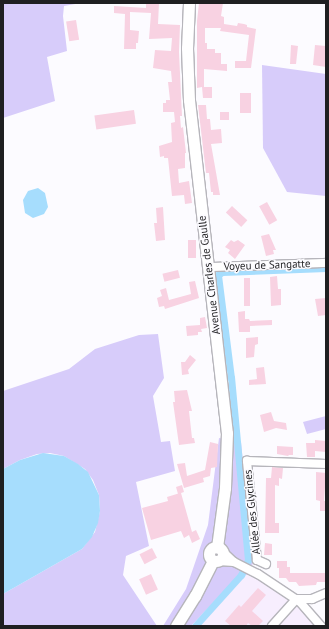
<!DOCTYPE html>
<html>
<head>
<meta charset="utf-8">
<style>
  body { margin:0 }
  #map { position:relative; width:329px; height:629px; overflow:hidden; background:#fcfbff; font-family:"PT Sans",sans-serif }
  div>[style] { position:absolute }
  .commercial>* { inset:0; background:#f7eefe }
  .green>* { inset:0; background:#d7ccfa }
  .water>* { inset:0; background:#a6ddfd }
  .canal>* { height:7px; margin:-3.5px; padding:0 3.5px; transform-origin:3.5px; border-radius:3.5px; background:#a6ddfd }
  .building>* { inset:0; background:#f8d2e2; transform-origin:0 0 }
  .roads { filter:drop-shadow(1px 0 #b6b5bb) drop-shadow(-1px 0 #b6b5bb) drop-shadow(0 1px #b6b5bb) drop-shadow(0 -1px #b6b5bb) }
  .street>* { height:8px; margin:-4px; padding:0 4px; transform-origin:4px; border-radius:4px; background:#fff }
  .secondary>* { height:11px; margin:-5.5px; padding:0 5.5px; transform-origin:5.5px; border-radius:5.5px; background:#fff }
  .secondary>.ring { margin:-5.5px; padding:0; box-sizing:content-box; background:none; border:11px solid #fff; border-radius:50% }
  span { translate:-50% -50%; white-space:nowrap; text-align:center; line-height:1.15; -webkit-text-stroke:3px #fcfbff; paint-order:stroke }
  .street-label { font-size:11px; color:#1f1f21 }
  .frame { position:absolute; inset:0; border:4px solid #1f1f21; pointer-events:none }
</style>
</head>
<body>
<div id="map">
  <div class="commercial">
    <div style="clip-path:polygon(240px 574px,248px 575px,272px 586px,298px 605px,316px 626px,191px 626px)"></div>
  </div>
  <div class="green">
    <div style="clip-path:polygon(3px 3px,81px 3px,64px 6px,63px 16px,67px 51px,47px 57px,55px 101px,3px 118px)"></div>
    <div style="clip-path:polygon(262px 65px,326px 74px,326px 196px,287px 192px,263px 148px)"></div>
    <div style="clip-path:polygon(158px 334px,164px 378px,153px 396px,161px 442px,170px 441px,175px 471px,136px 482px,149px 546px,126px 556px,123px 575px,157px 626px,3px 626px,3px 594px,82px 549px,95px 532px,100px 511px,99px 495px,93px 480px,85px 469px,64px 456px,50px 453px,37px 454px,20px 460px,3px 469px,3px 391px,69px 369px,95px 349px,139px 335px)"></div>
    <div style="clip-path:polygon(326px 416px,326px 429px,307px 434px,303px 422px)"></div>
    <div style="clip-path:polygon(219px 438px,241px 442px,253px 563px,248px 575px,240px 574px,191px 626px,163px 626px,186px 589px,208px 525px)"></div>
  </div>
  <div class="water">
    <div style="clip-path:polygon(38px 188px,45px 193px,48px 207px,44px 214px,33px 218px,25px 213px,23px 200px,28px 191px)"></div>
    <div style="clip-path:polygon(43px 453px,64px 456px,78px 464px,88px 472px,99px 495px,100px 511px,98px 523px,92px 537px,82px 549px,3px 594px,3px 469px,20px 460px)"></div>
  </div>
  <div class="canal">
    <div style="left:195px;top:626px;width:69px;rotate:-48deg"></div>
    <div style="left:241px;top:575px;width:17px;rotate:-65deg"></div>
    <div style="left:248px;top:560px;width:183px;rotate:-95.3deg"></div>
    <div style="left:231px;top:378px;width:104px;rotate:-97.2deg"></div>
    <div style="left:218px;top:275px;width:5px;rotate:-37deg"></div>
    <div style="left:222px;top:272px;width:104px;rotate:-2.2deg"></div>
  </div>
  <div class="building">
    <div style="clip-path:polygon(146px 3px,159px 3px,158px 24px,180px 25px,179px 52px,182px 116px,180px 116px,181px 128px,183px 127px,186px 153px,185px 153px,185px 168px,178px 169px,179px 183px,189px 181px,192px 203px,185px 204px,184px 195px,172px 196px,168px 158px,164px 158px,164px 156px,160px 157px,159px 146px,172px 142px,171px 123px,175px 122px,174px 112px,163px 112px,163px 103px,166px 103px,166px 100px,170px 100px,168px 82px,172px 82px,171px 71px,153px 68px,155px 50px,171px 51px,172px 38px,149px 39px,151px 13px,130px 12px,130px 30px,139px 31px,138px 43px,136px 43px,136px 49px,124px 49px,125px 14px,114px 13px,114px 6px,146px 8px)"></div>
    <div style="clip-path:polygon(199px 3px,223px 3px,221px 16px,224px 17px,224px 24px,237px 26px,238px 23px,244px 24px,247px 25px,247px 27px,256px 29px,251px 68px,235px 68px,235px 61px,246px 61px,249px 35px,220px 31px,221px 28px,205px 28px,205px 43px,207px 43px,207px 49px,215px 49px,215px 53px,221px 53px,221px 64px,227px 64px,227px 71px,204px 69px,204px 87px,212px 87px,212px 98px,203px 98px,202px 87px,197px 88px,197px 21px)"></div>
    <div style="left:76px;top:20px;width:20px;height:10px;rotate:81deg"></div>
    <div style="clip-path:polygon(291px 45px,298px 46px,296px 64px,290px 64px)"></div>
    <div style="clip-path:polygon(315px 45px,326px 46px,326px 67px,313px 65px)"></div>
    <div style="left:240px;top:93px;width:11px;height:20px"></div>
    <div style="clip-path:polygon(198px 105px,206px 105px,207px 119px,210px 119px,211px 130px,221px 129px,222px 143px,211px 144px,220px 195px,213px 195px,213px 192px,211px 192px,209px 173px,206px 173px)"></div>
    <div style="left:134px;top:110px;width:14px;height:40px;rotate:82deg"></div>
    <div style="left:220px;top:112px;width:9px;height:8px"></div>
    <div style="left:267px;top:202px;width:21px;height:9px;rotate:61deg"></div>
    <div style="left:232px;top:206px;width:21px;height:9px;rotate:43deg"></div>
    <div style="clip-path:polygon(163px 207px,165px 240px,156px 241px,154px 223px,157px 223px,156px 208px)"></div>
    <div style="clip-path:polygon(269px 234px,276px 250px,273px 250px,274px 254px,266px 256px,261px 236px)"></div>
    <div style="left:188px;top:240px;width:8px;height:18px"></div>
    <div style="clip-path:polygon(231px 240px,234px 242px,238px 240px,245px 245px,235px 259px,228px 253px,230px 250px,225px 247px)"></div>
    <div style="left:178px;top:270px;width:8px;height:16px;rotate:76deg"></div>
    <div style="clip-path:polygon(277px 276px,278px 289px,281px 289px,281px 305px,271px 306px,270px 277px)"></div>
    <div style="left:244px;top:278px;width:6px;height:28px"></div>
    <div style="clip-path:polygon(195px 281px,199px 298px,165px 309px,164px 306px,159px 307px,157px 298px,162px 296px,160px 290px,166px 288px,169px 300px,191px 294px,189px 282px)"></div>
    <div style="clip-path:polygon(326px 298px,326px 315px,318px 316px,315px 299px)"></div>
    <div style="clip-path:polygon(245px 311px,245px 319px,249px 319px,250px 321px,272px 320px,272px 325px,250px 326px,250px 332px,239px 332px,238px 312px)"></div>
    <div style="clip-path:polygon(205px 317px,207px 328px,201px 329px,202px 332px,198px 332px,198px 335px,187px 336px,186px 326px,200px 325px,200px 318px)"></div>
    <div style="clip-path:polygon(258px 337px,258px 344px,255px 345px,254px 357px,246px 358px,246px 338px)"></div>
    <div style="clip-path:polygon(190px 355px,196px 360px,188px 370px,189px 374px,182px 375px,181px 362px,185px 362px)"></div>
    <div style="clip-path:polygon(264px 367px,266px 384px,249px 385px,249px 380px,257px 379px,256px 368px)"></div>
    <div style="clip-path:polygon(187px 390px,192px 411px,189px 411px,192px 438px,194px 438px,195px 443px,179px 445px,173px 402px,175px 402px,174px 391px)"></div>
    <div style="clip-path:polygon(271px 412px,274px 421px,286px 423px,287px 430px,276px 428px,264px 432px,260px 415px)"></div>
    <div style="clip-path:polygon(315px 440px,326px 441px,326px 452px,315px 451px,315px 457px,307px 457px,306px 443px,315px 443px)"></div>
    <div style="clip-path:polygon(210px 442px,218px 444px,217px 467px,211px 468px,210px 476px,203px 478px,204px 482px,184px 488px,177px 464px,185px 463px,187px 476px,205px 470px)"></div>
    <div style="clip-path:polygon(277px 446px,293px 447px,293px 455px,289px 455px,288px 456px,277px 454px)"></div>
    <div style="clip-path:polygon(272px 467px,283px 468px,282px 479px,279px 478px,279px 486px,275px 485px,275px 523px,279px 523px,279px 533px,265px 533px,266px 478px,271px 478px)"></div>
    <div style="clip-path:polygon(316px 472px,326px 473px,324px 501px,326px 501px,326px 511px,320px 511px,320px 501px,316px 500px)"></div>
    <div style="clip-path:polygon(182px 485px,184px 492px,181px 493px,192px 532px,196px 530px,200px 539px,192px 543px,189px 535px,184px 538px,181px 531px,151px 540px,142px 508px,168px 501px,167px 497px,180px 493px,178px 494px,176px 487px)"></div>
    <div style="clip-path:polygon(265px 543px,272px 544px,272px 555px,264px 555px)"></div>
    <div style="left:152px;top:548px;width:11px;height:14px;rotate:63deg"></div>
    <div style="clip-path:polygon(277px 561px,287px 561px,287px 567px,290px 567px,290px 573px,326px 573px,326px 582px,317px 582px,316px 585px,299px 586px,296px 582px,289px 582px,286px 578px,279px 578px,279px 568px,277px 568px)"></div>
    <div style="left:151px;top:574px;width:17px;height:13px;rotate:66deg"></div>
    <div style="clip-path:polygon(258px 588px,266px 595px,252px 611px,263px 621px,258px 626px,252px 626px,248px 623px,246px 626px,231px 626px,225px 621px,239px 605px,241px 607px)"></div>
  </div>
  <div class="roads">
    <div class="street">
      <div style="left:209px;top:267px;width:117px;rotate:-2deg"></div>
      <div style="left:222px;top:551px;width:16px;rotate:43deg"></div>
      <div style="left:218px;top:561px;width:16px;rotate:4deg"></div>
      <div style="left:234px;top:562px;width:27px;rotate:27deg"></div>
      <div style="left:258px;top:574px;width:50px;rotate:33.7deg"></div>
      <div style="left:300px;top:602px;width:32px;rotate:49deg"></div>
      <div style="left:266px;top:564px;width:10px;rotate:-156deg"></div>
      <div style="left:257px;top:560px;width:100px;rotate:-95.8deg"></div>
      <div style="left:247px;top:461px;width:79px;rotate:2.2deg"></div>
      <div style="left:272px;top:626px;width:36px;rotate:-48deg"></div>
      <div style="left:296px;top:599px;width:16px"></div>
      <div style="left:312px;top:599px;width:15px;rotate:-23deg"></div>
    </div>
    <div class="secondary">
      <div style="left:189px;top:3px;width:45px;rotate:92.5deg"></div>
      <div style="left:187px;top:48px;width:52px;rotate:87.8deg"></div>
      <div style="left:189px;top:100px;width:335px;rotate:83.5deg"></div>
      <div style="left:227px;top:433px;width:55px;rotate:92.1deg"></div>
      <div style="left:225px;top:488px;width:60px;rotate:97.7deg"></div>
      <div class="ring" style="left:209px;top:547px;width:3px;height:3px"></div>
      <div style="left:176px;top:626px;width:36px;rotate:-58deg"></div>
      <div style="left:195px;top:596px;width:39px;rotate:-63deg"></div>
    </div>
  </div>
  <div class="street-label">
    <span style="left:267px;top:265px;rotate:-2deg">Voyeu de Sangatte</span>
    <span style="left:209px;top:275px;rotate:-97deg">Avenue Charles de Gaulle</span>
    <span style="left:252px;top:512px;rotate:-96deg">Allée des Glycines</span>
  </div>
  <div class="frame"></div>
</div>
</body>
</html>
